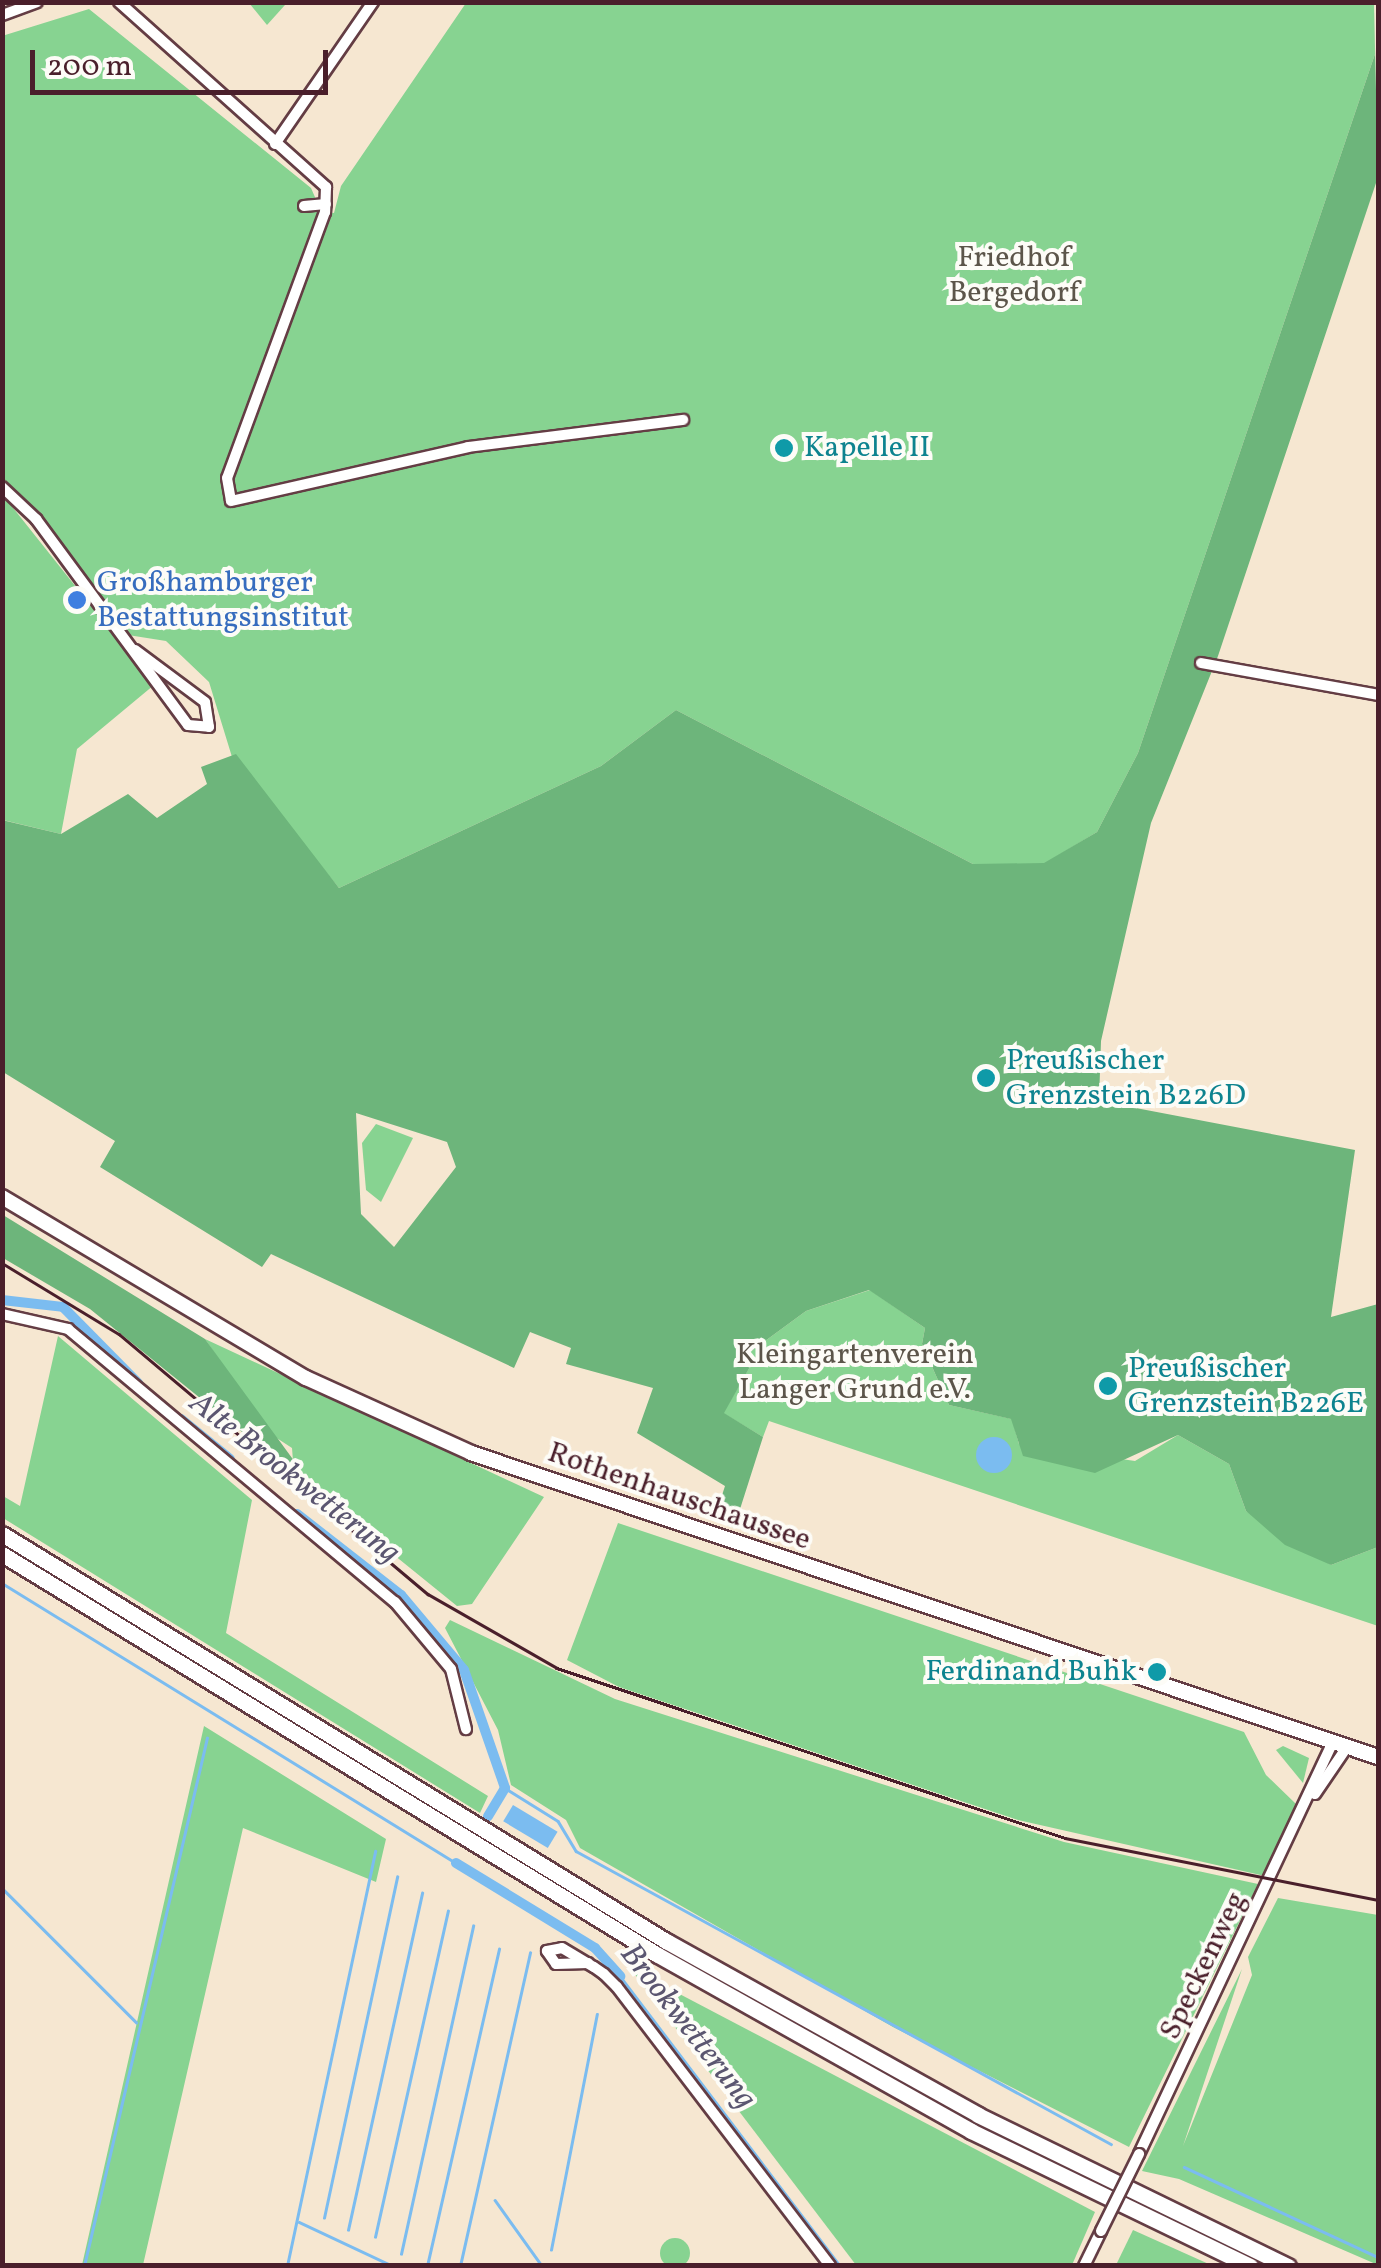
<!DOCTYPE html>
<html>
<head>
<meta charset="utf-8">
<style>
  body { margin:0 }
  #map { position:relative; width:1381px; height:2268px; overflow:hidden; background:#f6e7d1; font-family:Vollkorn,serif }
  div>[style] { position:absolute }
  .green>* { inset:0; background:#87d391 }
  .round { border-radius:50% }
  .forest>* { inset:0; background:#6db57b }
  .water>* { inset:0; background:#7bbcf0; transform-origin:0 0 }
  .stream>* { height:2.5px; margin:-1.25px; padding:0 1.25px; transform-origin:1.25px; border-radius:1.25px; background:#7bbcf0 }
  .canal>* { height:10px; margin:-5px; padding:0 5px; transform-origin:5px; border-radius:5px; background:#7bbcf0 }
  .roads { filter:drop-shadow(2px 0 #643d44) drop-shadow(-2px 0 #643d44) drop-shadow(0 2px #643d44) drop-shadow(0 -2px #643d44) }
  .minor>* { height:10px; margin:-5px; padding:0 5px; transform-origin:5px; border-radius:5px; background:#fff }
  .major>* { height:14px; margin:-7px; padding:0 7px; transform-origin:7px; border-radius:7px; background:#fff }
  .highway>* { height:15px; margin:-7.5px; padding:0 7.5px; transform-origin:7.5px; border-radius:7.5px; background:#fff }
  .rail>* { height:2.5px; margin:-1.25px; padding:0 1.25px; transform-origin:1.25px; border-radius:1.25px; background:#4a1f2b }
  .bridges { filter:drop-shadow(2px 0 #643d44) drop-shadow(-2px 0 #643d44) drop-shadow(0 2px #643d44) drop-shadow(0 -2px #643d44) }
  .minor-bridge>* { height:10px; margin:-5px; padding:0 5px; transform-origin:5px; border-radius:5px; background:#fff }
  .dots>* { width:28px; height:28px; translate:-50% -50%; box-sizing:border-box; border:5px solid #fdfcf7; border-radius:50% }
  span { translate:-50% -50%; white-space:nowrap; text-align:center; line-height:1.15; -webkit-text-stroke:8px #fdfcf7; paint-order:stroke }
  .park-label { font-size:30px; color:#5c554a }
  .culture-label { font-size:30px; color:#0d838f }
  .left { translate:0 -50%; text-align:left }
  .right { translate:-100% -50%; text-align:right }
  .shop-label { font-size:30px; color:#366cbe }
  .street-label { font-size:30px; color:#4a1f2b }
  .water-label { font-size:32px; color:#5b5670; font-style:italic }
  .frame { position:absolute; inset:0; border:5px solid #4a1f2b; pointer-events:none }
  .scale { position:absolute; left:30px; top:50px; width:298px; height:45px; box-sizing:border-box; border:5px solid #4a1f2b; border-top:0; padding-left:12px; font-size:30px; line-height:35px; white-space:nowrap; color:#4a1f2b; -webkit-text-stroke:8px #fdfcf7; paint-order:stroke }
</style>
</head>
<body>
<div id="map">
  <div class="green">
    <div style="clip-path:polygon(249px 3px,282px 3px,285px 5px,267px 25px)"></div>
    <div style="clip-path:polygon(466px 3px,1374px 3px,1375px 54px,1138px 753px,1097px 832px,1044px 864px,973px 864px,676px 710px,601px 766px,339px 888px,232px 757px,209px 682px,166px 641px,128px 635px,3px 479px,2px 36px,89px 9px,311px 188px,321px 211px,334px 213px,341px 186px)"></div>
    <div style="clip-path:polygon(2px 494px,154px 685px,77px 749px,61px 834px,3px 820px)"></div>
    <div style="clip-path:polygon(376px 1124px,413px 1138px,381px 1202px,366px 1190px,362px 1143px)"></div>
    <div style="clip-path:polygon(870px 1290px,925px 1328px,922px 1344px,949px 1405px,1012px 1419px,1019px 1444px,1135px 1461px,1178px 1435px,1229px 1464px,1246px 1511px,1331px 1565px,1378px 1547px,1378px 1626px,769px 1421px,763px 1437px,723px 1413px,751px 1365px,746px 1355px,806px 1311px)"></div>
    <div style="clip-path:polygon(58px 1336px,252px 1500px,226px 1633px,488px 1796px,480px 1813px,3px 1518px,3px 1496px,20px 1506px)"></div>
    <div style="clip-path:polygon(205px 1339px,544px 1497px,472px 1604px,457px 1606px,294px 1474px,292px 1448px,269px 1433px)"></div>
    <div style="clip-path:polygon(618px 1523px,1244px 1732px,1266px 1775px,1296px 1804px,1265px 1876px,1018px 1820px,619px 1687px,567px 1660px)"></div>
    <div style="clip-path:polygon(450px 1620px,615px 1699px,1064px 1842px,1258px 1884px,1129px 2147px,893px 2027px,580px 1848px,566px 1820px,511px 1785px,498px 1730px,445px 1628px)"></div>
    <div style="clip-path:polygon(204px 1726px,386px 1839px,376px 1882px,243px 1828px,143px 2265px,82px 2265px)"></div>
    <div style="clip-path:polygon(1283px 1746px,1309px 1758px,1303px 1783px,1276px 1750px)"></div>
    <div style="clip-path:polygon(1278px 1898px,1378px 1915px,1378px 2265px,1179px 2179px,1142px 2171px,1242px 1969px,1183px 2146px,1252px 1975px,1248px 1957px)"></div>
    <div style="clip-path:polygon(630px 1968px,1095px 2212px,1072px 2265px,856px 2265px)"></div>
    <div style="clip-path:polygon(1133px 2230px,1211px 2265px,1116px 2265px)"></div>
    <div class="round" style="left:660px;top:2238px;width:30px;height:30px"></div>
  </div>
  <div class="forest">
    <div style="clip-path:polygon(evenodd,1374px 3px,1378px 177px,1218px 656px,1151px 823px,1101px 1041px,1099px 1101px,1355px 1150px,1331px 1317px,1378px 1304px,1378px 1547px,1331px 1565px,1285px 1545px,1246px 1511px,1229px 1464px,1178px 1435px,1095px 1473px,1023px 1456px,1011px 1419px,949px 1405px,922px 1344px,925px 1328px,869px 1290px,806px 1311px,746px 1355px,751px 1365px,724px 1413px,763px 1437px,734px 1528px,714px 1520px,725px 1486px,637px 1433px,653px 1388px,566px 1364px,571px 1348px,530px 1332px,514px 1368px,271px 1254px,262px 1267px,100px 1167px,115px 1141px,3px 1072px,2px 820px,61px 834px,128px 794px,157px 818px,207px 784px,201px 767px,236px 754px,339px 888px,601px 766px,676px 710px,973px 864px,1044px 863px,1097px 832px,1138px 753px,1375px 54px,1374px 3px,356px 1113px,447px 1142px,456px 1167px,394px 1247px,361px 1214px,356px 1113px)"></div>
    <div style="clip-path:polygon(3px 1215px,205px 1339px,300px 1469px,294px 1474px,90px 1309px,3px 1258px)"></div>
  </div>
  <div class="water">
    <div class="round" style="left:976px;top:1437px;width:36px;height:36px"></div>
    <div style="left:513px;top:1805px;width:52px;height:19px;rotate:31deg"></div>
  </div>
  <div class="stream">
    <div style="left:2px;top:1583px;width:533px;rotate:31.66deg"></div>
    <div style="left:2px;top:1609px;width:1px;rotate:-45deg"></div>
    <div style="left:505px;top:1788px;width:62px;rotate:31.9deg"></div>
    <div style="left:558px;top:1821px;width:35px;rotate:59deg"></div>
    <div style="left:576px;top:1851px;width:610px;rotate:28.71deg"></div>
    <div style="left:2px;top:1888px;width:190px;rotate:45deg"></div>
    <div style="left:620px;top:1976px;width:364px;rotate:52.8deg"></div>
    <div style="left:1184px;top:2167px;width:214px;rotate:24.9deg"></div>
    <div style="left:495px;top:2200px;width:81px;rotate:54.5deg"></div>
    <div style="left:324px;top:2218px;width:349px;rotate:-77.9deg"></div>
    <div style="left:299px;top:2222px;width:104px;rotate:25.1deg"></div>
    <div style="left:348px;top:2230px;width:345px;rotate:-77.6deg"></div>
    <div style="left:375px;top:2237px;width:334px;rotate:-77.4deg"></div>
    <div style="left:551px;top:2250px;width:240px;rotate:-79deg"></div>
    <div style="left:401px;top:2254px;width:336px;rotate:-77.6deg"></div>
    <div style="left:84px;top:2266px;width:542px;rotate:-76.89deg"></div>
    <div style="left:287px;top:2266px;width:424px;rotate:-78deg"></div>
    <div style="left:427px;top:2266px;width:325px;rotate:-77.2deg"></div>
    <div style="left:460px;top:2266px;width:321px;rotate:-77.4deg"></div>
  </div>
  <div class="canal">
    <div style="left:2px;top:1300px;width:61px;rotate:6.5deg"></div>
    <div style="left:63px;top:1307px;width:107px;rotate:45.4deg"></div>
    <div style="left:181px;top:1419px;width:63px;rotate:39.2deg"></div>
    <div style="left:297px;top:1514px;width:132px;rotate:37.9deg"></div>
    <div style="left:401px;top:1595px;width:98px;rotate:50deg"></div>
    <div style="left:464px;top:1670px;width:125px;rotate:70.8deg"></div>
    <div style="left:505px;top:1788px;width:33px;rotate:121deg"></div>
    <div style="left:456px;top:1863px;width:163px;rotate:31.4deg"></div>
    <div style="left:595px;top:1948px;width:38px;rotate:48deg"></div>
  </div>
  <div class="roads">
    <div class="minor">
      <div style="left:119px;top:2px;width:278px;rotate:41.8deg"></div>
      <div style="left:326px;top:187px;width:25px;rotate:92deg"></div>
      <div style="left:325px;top:212px;width:283px;rotate:110.2deg"></div>
      <div style="left:227px;top:478px;width:23px;rotate:80deg"></div>
      <div style="left:231px;top:501px;width:243px;rotate:-12.8deg"></div>
      <div style="left:468px;top:447px;width:217px;rotate:-7.2deg"></div>
      <div style="left:2px;top:15px;width:37px;rotate:-20deg"></div>
      <div style="left:275px;top:144px;width:173px;rotate:-55.4deg"></div>
      <div style="left:304px;top:206px;width:22px;rotate:-5deg"></div>
      <div style="left:2px;top:487px;width:47px;rotate:43.3deg"></div>
      <div style="left:36px;top:519px;width:256px;rotate:53.6deg"></div>
      <div style="left:188px;top:725px;width:21px;rotate:5deg"></div>
      <div style="left:209px;top:727px;width:25px;rotate:-99deg"></div>
      <div style="left:205px;top:702px;width:87px;rotate:-143.4deg"></div>
      <div style="left:1201px;top:663px;width:180px;rotate:10.2deg"></div>
      <div style="left:2px;top:1314px;width:68px;rotate:12.8deg"></div>
      <div style="left:68px;top:1329px;width:426px;rotate:39.9deg"></div>
      <div style="left:395px;top:1602px;width:87px;rotate:50.1deg"></div>
      <div style="left:451px;top:1669px;width:62px;rotate:76deg"></div>
      <div style="left:1315px;top:1794px;width:57px;rotate:-55.8deg"></div>
      <div style="left:588px;top:1963px;width:32px;rotate:178deg"></div>
      <div style="left:556px;top:1964px;width:16px;rotate:-125deg"></div>
      <div style="left:547px;top:1951px;width:15px;rotate:-11deg"></div>
      <div style="left:562px;top:1948px;width:37px;rotate:31deg"></div>
      <div style="left:594px;top:1967px;width:12px;rotate:35deg"></div>
      <div style="left:604px;top:1974px;width:18px;rotate:45deg"></div>
      <div style="left:617px;top:1987px;width:351px;rotate:52.6deg"></div>
      <div style="left:1139px;top:2154px;width:454px;rotate:-64.8deg"></div>
      <div style="left:1084px;top:2266px;width:39px;rotate:-64deg"></div>
    </div>
    <div class="major">
      <div style="left:2px;top:1197px;width:354px;rotate:30.8deg"></div>
      <div style="left:306px;top:1378px;width:181px;rotate:24.4deg"></div>
      <div style="left:471px;top:1453px;width:957px;rotate:18.53deg"></div>
    </div>
    <div class="highway">
      <div style="left:2px;top:1534px;width:779px;rotate:31.51deg"></div>
      <div style="left:666px;top:1941px;width:357px;rotate:29.1deg"></div>
      <div style="left:978px;top:2115px;width:345px;rotate:26deg"></div>
      <div style="left:2px;top:1554px;width:767px;rotate:31.45deg"></div>
      <div style="left:656px;top:1954px;width:361px;rotate:29.3deg"></div>
      <div style="left:971px;top:2131px;width:310px;rotate:25.8deg"></div>
    </div>
  </div>
  <div class="rail">
    <div style="left:2px;top:1263px;width:137px;rotate:31.3deg"></div>
    <div style="left:119px;top:1334px;width:404px;rotate:40.1deg"></div>
    <div style="left:428px;top:1594px;width:149px;rotate:29.8deg"></div>
    <div style="left:557px;top:1668px;width:536px;rotate:18.5deg"></div>
    <div style="left:1065px;top:1838px;width:319px;rotate:11.2deg"></div>
  </div>
  <div class="bridges">
    <div class="minor-bridge">
      <div style="left:1101px;top:2231px;width:86px;rotate:-63.7deg"></div>
    </div>
  </div>
  <div class="dots">
    <div style="left:784px;top:448px;background:#0f9aa8"></div>
    <div style="left:77px;top:600px;background:#3f7fe0"></div>
    <div style="left:986px;top:1078px;background:#0f9aa8"></div>
    <div style="left:1108px;top:1386px;background:#0f9aa8"></div>
    <div style="left:1157px;top:1672px;background:#0f9aa8"></div>
  </div>
  <div class="park-label">
    <span style="left:1014px;top:275px">Friedhof<br>Bergedorf</span>
    <span style="left:855px;top:1372px">Kleingartenverein<br>Langer Grund e.V.</span>
  </div>
  <div class="culture-label">
    <span class="left" style="left:804px;top:448px">Kapelle II</span>
    <span class="left" style="left:1006px;top:1078px">Preußischer<br>Grenzstein B226D</span>
    <span class="left" style="left:1128px;top:1386px">Preußischer<br>Grenzstein B226E</span>
    <span class="right" style="left:1137px;top:1672px">Ferdinand Buhk</span>
  </div>
  <div class="shop-label">
    <span class="left" style="left:97px;top:600px">Großhamburger<br>Bestattungsinstitut</span>
  </div>
  <div class="street-label">
    <span style="left:679px;top:1497px;rotate:19deg">Rothenhauschaussee</span>
    <span style="left:1204px;top:1966px;rotate:-64deg">Speckenweg</span>
  </div>
  <div class="water-label">
    <span style="left:294px;top:1479px;rotate:38deg">Alte Brookwetterung</span>
    <span style="left:687px;top:2027px;rotate:52deg">Brookwetterung</span>
  </div>
  <div class="frame"></div>
  <div class="scale">200 m</div>
</div>
</body>
</html>
